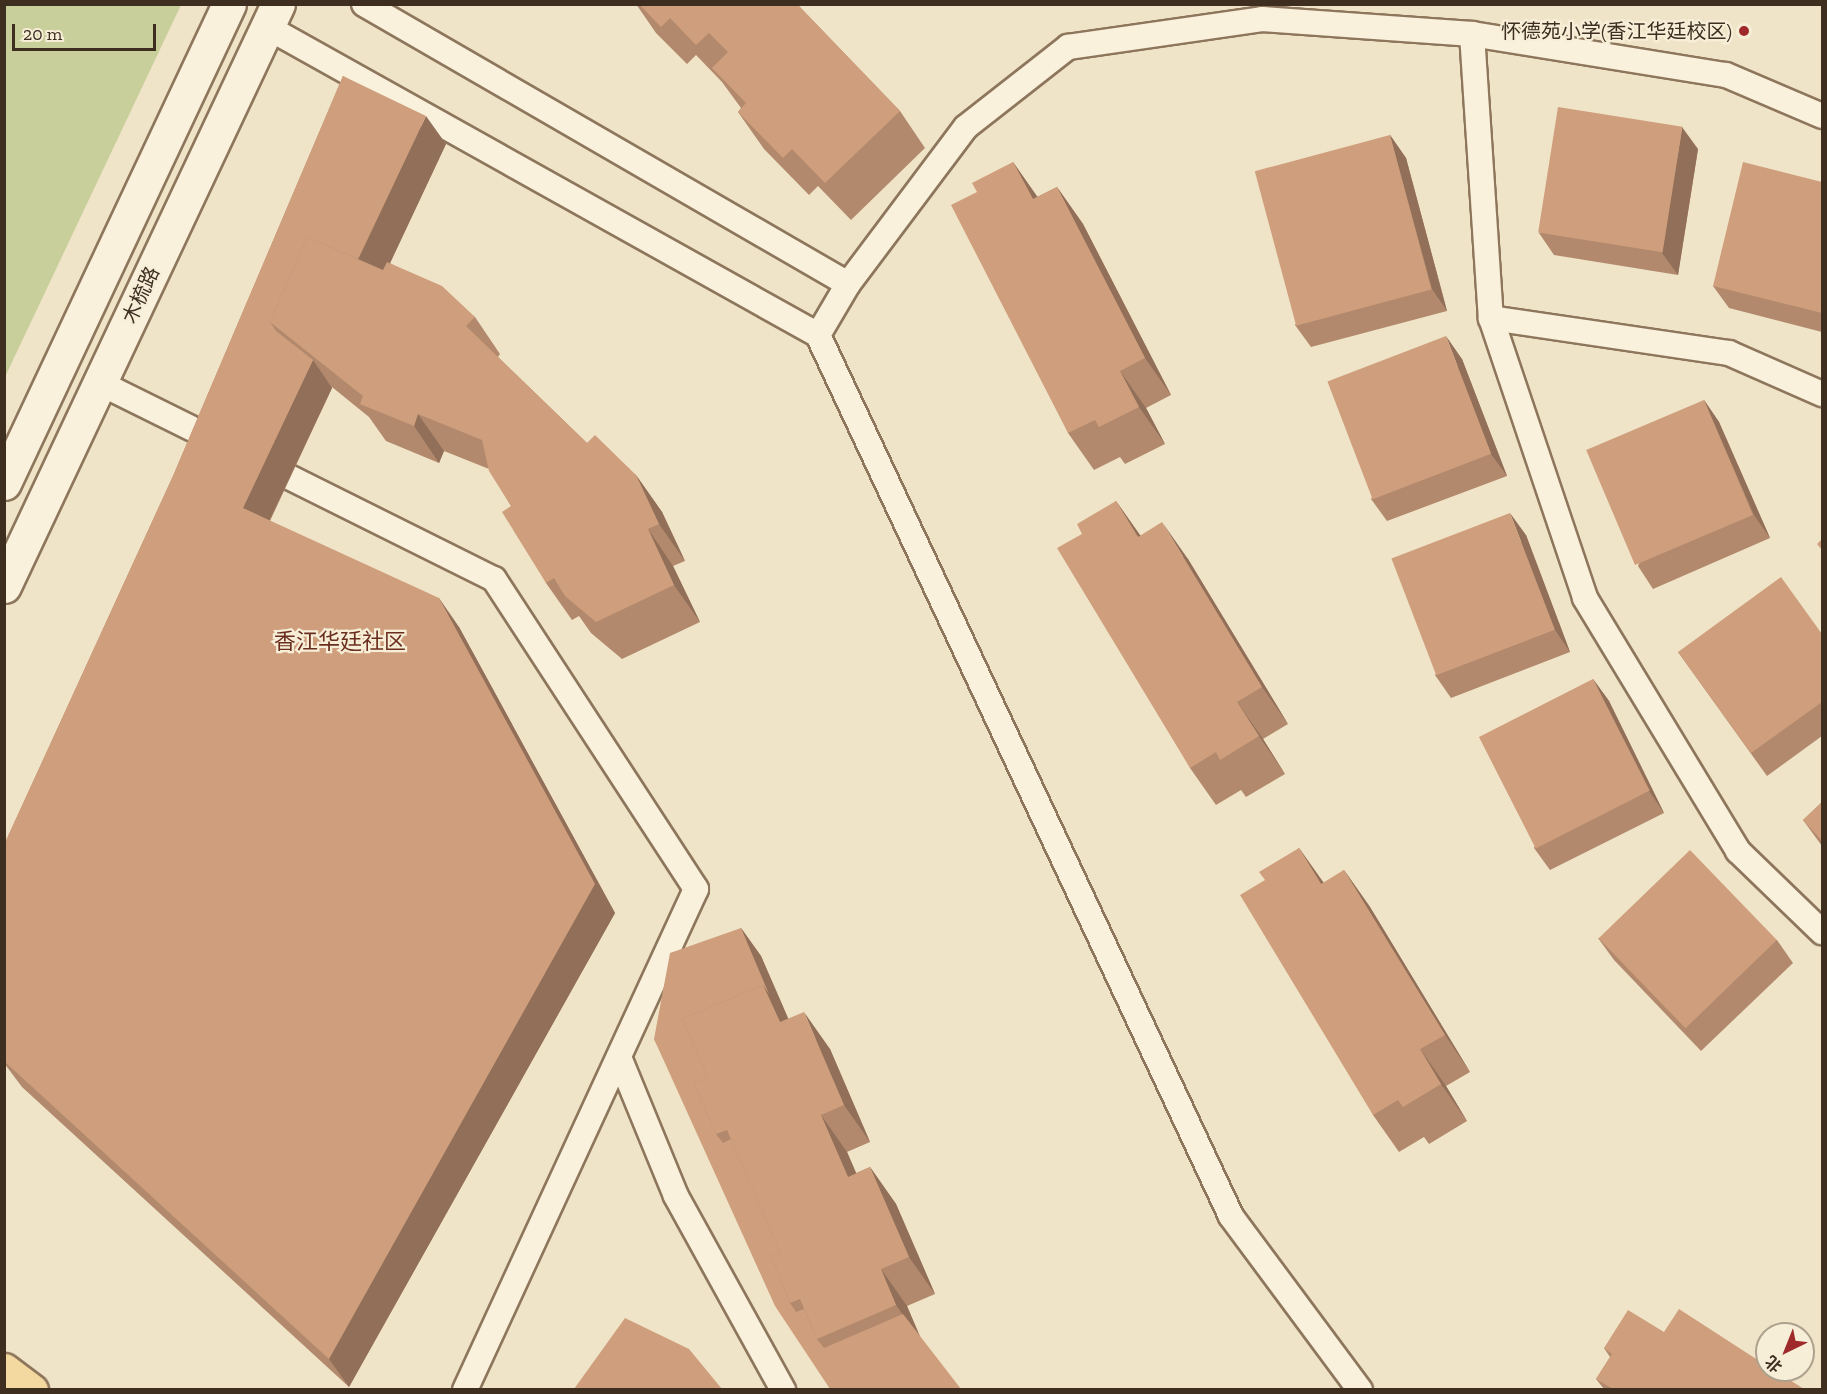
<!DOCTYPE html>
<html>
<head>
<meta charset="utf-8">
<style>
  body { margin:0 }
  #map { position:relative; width:1827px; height:1394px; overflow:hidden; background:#f0e4c8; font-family:"Zilla Slab","Noto Sans SC",serif }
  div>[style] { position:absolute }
  .green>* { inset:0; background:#c9cf9b }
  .roads { filter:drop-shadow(2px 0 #8d765c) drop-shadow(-2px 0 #8d765c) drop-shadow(0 2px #8d765c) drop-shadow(0 -2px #8d765c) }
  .lane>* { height:24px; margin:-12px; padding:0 12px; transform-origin:12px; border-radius:12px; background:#faf1dc }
  .secondary>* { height:33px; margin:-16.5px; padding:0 16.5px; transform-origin:16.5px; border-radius:16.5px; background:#faf1dc }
  .primary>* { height:33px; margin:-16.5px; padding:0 16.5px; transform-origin:16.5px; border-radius:16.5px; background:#f3d9a0 }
  .wall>* { inset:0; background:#b2896c }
  .shaded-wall>* { inset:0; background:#916f58 }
  .building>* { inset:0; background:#cf9f7d; transform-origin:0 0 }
  .dots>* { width:16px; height:16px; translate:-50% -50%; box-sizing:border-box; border:3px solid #f7eed8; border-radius:50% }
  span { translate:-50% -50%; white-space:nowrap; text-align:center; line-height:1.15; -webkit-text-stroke:4.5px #f7eed8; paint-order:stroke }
  .poi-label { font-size:20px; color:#3d2e20 }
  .right { translate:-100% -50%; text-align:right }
  .street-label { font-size:20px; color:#3d2e20 }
  .quarter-label { font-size:22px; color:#6b2e1e }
  .frame { position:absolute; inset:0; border:6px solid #3d2e20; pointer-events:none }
  .north { position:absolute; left:1755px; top:1322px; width:60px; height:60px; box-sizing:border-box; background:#f7eed8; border:2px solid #ada18e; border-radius:50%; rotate:223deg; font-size:16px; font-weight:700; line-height:24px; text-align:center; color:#3d2e20 }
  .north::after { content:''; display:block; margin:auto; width:21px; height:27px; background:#9e2a2b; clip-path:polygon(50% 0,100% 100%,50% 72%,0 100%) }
  .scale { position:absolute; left:12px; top:24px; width:144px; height:27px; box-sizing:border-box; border:3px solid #3d2e20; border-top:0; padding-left:8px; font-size:18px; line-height:21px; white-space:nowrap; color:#3d2e20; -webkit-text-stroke:4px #f7eed8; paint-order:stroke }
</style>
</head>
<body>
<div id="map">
  <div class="green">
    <div style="clip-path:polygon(5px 4px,181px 5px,5px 377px,4px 5px)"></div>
  </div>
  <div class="roads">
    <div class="lane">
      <div style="left:364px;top:4px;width:559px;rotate:30.05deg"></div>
      <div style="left:267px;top:27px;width:631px;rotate:29.2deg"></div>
      <div style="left:1472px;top:34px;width:285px;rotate:86.2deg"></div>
      <div style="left:1491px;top:318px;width:295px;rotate:71.4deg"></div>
      <div style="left:1585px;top:598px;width:296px;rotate:58.8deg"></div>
      <div style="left:1738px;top:851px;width:117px;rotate:44deg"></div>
      <div style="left:1491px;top:318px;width:241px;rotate:8.4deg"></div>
      <div style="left:1729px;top:353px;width:102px;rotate:23.8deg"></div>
      <div style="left:100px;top:383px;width:135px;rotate:26.4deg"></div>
      <div style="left:261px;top:463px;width:260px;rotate:26.5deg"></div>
      <div style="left:494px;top:579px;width:370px;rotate:56.9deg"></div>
      <div style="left:696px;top:889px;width:552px;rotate:114.75deg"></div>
      <div style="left:619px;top:1057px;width:150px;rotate:67.7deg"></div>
      <div style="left:676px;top:1196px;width:222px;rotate:61.1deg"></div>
      <div style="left:1360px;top:1390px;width:217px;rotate:-126.6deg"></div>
      <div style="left:1231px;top:1216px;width:973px;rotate:-115.12deg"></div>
      <div style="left:818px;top:335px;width:59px;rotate:-59.5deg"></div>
      <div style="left:848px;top:284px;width:196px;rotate:-53.1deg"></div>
      <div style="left:966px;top:127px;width:130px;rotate:-38.1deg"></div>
      <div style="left:1068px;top:47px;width:196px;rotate:-8.2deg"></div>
      <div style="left:1262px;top:19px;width:211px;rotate:4.1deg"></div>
      <div style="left:1472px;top:34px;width:257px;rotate:9.2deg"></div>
      <div style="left:1726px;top:75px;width:104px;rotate:23.1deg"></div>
    </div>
    <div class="secondary">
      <div style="left:4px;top:483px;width:529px;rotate:-64.84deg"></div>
      <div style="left:4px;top:586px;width:643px;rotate:-64.79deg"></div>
    </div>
    <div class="primary">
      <div style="left:4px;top:1370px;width:34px;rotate:37deg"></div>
    </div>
  </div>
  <div class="wall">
    <div style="clip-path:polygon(636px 4px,797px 4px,900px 111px,925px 148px,851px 220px,818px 186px,809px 195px,764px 149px,738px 112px,741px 108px,722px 82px,696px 55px,687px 64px,656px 33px)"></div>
    <div style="clip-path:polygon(343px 76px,446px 144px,390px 263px,475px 317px,500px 354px,498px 357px,587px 443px,636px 475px,662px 512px,685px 561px,673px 566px,700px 622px,622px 659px,591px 633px,579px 616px,572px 620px,546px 583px,511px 506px,489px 469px,444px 451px,439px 463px,386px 441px,369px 417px,332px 387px,332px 388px,270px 521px,459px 627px,615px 913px,349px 1387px,22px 1087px,4px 1063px,4px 845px,173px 476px)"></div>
    <div style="clip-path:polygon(1390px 135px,1406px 158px,1447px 311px,1311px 347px,1295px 325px)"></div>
    <div style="clip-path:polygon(1698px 149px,1678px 275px,1554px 255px,1539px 233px)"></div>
    <div style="clip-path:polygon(1013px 162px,1037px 197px,1057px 187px,1083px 224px,1171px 395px,1146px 408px,1165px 444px,1125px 464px,1120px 457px,1094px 470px,1068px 433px,977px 192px)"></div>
    <div style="clip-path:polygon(1822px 182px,1822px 332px,1729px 308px,1713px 286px)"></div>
    <div style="clip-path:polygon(1462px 359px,1507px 476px,1387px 521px,1371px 499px)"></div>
    <div style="clip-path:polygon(1704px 400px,1719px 422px,1770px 538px,1653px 589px,1638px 566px)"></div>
    <div style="clip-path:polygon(1116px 501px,1140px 535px,1188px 559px,1288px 724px,1263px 739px,1285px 774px,1246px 797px,1241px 790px,1216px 805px,1190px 768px,1082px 534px)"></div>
    <div style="clip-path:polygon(1526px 535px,1570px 652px,1451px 698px,1435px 675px)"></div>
    <div style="clip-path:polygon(1822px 634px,1822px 736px,1767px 776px,1678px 652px)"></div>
    <div style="clip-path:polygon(1593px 679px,1609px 701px,1664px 813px,1550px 870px,1534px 848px)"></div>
    <div style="clip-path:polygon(1822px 802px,1822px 846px,1803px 820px)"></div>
    <div style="clip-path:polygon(1299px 848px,1324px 883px,1344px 870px,1370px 907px,1470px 1072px,1446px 1086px,1467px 1121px,1429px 1144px,1424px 1137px,1399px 1152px,1373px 1115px,1265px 880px)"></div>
    <div style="clip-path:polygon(741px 928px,761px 956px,788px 1019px,830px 1049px,870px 1142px,847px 1152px,856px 1173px,870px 1167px,896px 1204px,935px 1294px,907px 1306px,920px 1336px,830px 1389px,654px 1039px)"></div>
    <div style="clip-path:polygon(1598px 938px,1777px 940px,1793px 963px,1701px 1051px,1614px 960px)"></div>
    <div style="clip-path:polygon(1664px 1332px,1804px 1389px,1604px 1389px,1596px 1379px,1610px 1357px,1604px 1348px)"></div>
  </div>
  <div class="shaded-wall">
    <div style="clip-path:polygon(426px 116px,446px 144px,376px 293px,356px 264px)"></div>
    <div style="clip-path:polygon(1682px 127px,1698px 149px,1678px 275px,1662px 253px)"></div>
    <div style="clip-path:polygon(1390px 135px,1406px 158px,1447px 311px,1432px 289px)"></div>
    <div style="clip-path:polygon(1013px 162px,1039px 199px,1033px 199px)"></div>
    <div style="clip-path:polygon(1057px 187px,1083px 224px,1171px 395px,1145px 358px)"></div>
    <div style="clip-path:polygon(1446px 336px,1462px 359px,1507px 476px,1491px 454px)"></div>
    <div style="clip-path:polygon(313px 360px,332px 388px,262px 536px,243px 508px)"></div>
    <div style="clip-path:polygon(1120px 371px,1146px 408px,1165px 444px,1139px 407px)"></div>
    <div style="clip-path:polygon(1704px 400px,1719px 422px,1770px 538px,1754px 515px)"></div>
    <div style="clip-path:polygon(418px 414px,444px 451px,439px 463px,414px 426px)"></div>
    <div style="clip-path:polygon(636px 475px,662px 512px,685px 561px,659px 524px)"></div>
    <div style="clip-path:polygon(1116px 501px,1142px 538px,1138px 537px)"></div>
    <div style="clip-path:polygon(1510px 513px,1526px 535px,1570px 652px,1555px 630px)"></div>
    <div style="clip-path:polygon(1162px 522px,1188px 559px,1288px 724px,1262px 687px)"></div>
    <div style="clip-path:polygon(648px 529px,673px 566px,700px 622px,674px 585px)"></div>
    <div style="clip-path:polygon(439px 598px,459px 627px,615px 913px,349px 1387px,329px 1359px)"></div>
    <div style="clip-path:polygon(1593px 679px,1609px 701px,1664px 813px,1649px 791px)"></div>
    <div style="clip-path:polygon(1237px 702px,1263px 739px,1285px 774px,1259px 736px)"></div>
    <div style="clip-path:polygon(1299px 848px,1325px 885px,1321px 884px)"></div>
    <div style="clip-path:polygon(1344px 870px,1370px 907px,1470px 1072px,1445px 1035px)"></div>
    <div style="clip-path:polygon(741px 928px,761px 956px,806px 1059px,780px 1022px,763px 985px)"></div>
    <div style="clip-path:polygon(804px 1012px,830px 1049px,870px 1142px,844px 1105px)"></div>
    <div style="clip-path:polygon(1420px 1049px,1446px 1086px,1467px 1121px,1441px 1084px)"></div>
    <div style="clip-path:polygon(821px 1115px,847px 1152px,874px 1214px,848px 1177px)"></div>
    <div style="clip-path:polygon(870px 1167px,896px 1204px,935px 1294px,909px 1257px)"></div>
    <div style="clip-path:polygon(881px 1269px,907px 1306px,922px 1342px,896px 1305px)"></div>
  </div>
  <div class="building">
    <div style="clip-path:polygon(639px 4px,797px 4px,900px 111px,825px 183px,792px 149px,783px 158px,738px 112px,746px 103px,712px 68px,728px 52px,709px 33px,696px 45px,670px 18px,661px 27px)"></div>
    <div style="clip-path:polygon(343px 76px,426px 116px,358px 259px,307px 237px,270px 322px,276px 331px,313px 360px,243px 508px,439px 598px,595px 884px,329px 1359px,4px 1061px,4px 845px,173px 476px)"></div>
    <div style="left:1558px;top:107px;width:126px;height:127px;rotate:9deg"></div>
    <div style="left:1390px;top:135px;width:160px;height:140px;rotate:75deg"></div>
    <div style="clip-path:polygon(1013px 162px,1033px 199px,1057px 187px,1145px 358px,1120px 371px,1139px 407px,1099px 427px,1095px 420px,1068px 433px,951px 205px,977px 192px,972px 183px)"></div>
    <div style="clip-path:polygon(1743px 162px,1822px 182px,1822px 313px,1713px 286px)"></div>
    <div style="clip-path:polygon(307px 237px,383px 270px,387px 262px,442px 286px,475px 317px,466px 326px,587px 443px,595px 435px,636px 475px,659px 524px,648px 529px,674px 585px,596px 622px,565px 596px,554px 578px,546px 583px,502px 512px,511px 506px,489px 471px,482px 440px,418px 414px,414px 426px,360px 404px,363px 396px,270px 322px)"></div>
    <div style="left:1446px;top:336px;width:126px;height:127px;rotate:69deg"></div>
    <div style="left:1704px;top:400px;width:125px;height:128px;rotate:67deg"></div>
    <div style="clip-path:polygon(1116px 501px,1138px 537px,1162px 522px,1262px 687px,1237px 702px,1259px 736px,1220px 760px,1216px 752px,1190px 768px,1057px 548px,1082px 534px,1077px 524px)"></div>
    <div style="left:1510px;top:513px;width:125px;height:127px;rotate:69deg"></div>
    <div style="clip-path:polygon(1822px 539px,1822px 550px,1817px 544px)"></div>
    <div style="clip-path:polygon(1781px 577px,1822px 634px,1822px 702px,1751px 753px,1678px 652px)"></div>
    <div style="left:1593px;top:679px;width:125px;height:128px;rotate:63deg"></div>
    <div style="clip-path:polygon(1822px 802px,1822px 841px,1803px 820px)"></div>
    <div style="clip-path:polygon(1299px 848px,1321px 884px,1344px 870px,1445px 1035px,1420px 1049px,1441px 1084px,1403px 1107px,1398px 1100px,1373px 1115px,1240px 895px,1265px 880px,1259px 872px)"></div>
    <div style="left:1690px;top:850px;width:125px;height:127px;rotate:46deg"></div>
    <div style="clip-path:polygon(741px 928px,769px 994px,763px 985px,682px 1019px,708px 1077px,694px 1083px,716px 1134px,723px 1143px,731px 1139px,780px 1252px,771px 1256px,790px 1303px,796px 1312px,804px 1309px,817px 1339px,824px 1348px,903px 1314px,961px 1389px,830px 1389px,775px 1306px,654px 1039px,670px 953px)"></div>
    <div style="clip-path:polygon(763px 985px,780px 1022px,804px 1012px,844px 1105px,821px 1115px,848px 1177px,870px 1167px,909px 1257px,881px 1269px,896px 1305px,817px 1339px,800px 1299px,790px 1303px,771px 1256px,780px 1252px,727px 1130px,716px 1134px,694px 1083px,708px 1077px,682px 1019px)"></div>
    <div style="clip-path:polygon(1679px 1309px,1767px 1366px,1767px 1370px,1774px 1370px,1804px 1389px,1613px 1389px,1596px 1379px,1612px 1354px,1604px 1348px,1628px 1310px,1664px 1332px)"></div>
    <div style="clip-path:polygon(625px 1318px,689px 1349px,722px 1389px,574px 1389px)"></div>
  </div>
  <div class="dots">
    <div style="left:1744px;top:31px;background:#9e2a2b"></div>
  </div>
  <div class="poi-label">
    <span class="right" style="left:1732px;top:31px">怀德苑小学(香江华廷校区)</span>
  </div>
  <div class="street-label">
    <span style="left:141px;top:295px;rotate:-65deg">木梳路</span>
  </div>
  <div class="quarter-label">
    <span style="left:340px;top:642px">香江华廷社区</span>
  </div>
  <div class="frame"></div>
  <div class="north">北</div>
  <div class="scale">20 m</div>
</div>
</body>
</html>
